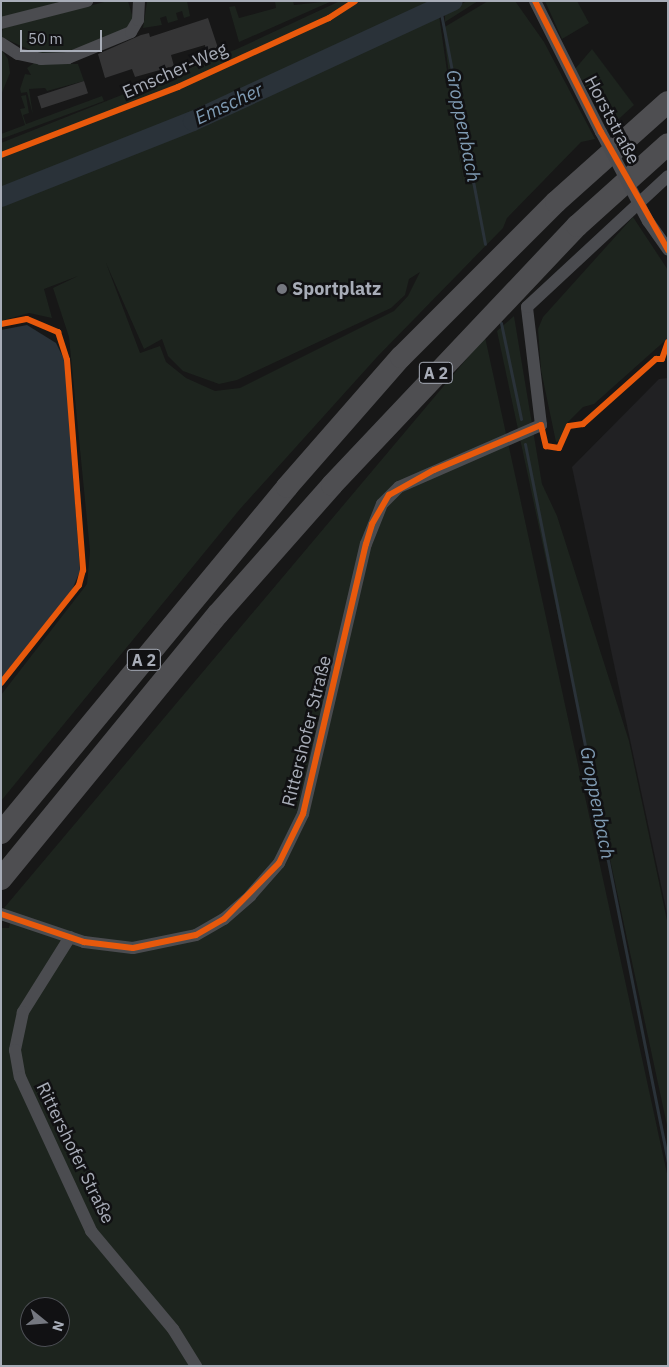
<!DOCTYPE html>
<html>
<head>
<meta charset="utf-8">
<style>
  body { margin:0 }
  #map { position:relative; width:669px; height:1367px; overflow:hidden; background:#171717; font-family:"IBM Plex Sans",sans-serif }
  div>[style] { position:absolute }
  .built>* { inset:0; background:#212123 }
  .green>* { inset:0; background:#1d241e }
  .water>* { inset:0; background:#2a3239 }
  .stream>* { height:3px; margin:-1.5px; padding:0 1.5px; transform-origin:1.5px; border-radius:1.5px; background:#2a3239 }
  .river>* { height:20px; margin:-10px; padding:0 10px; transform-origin:10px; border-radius:10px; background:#2a3239 }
  .building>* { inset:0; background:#353536; transform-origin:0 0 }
  .minor>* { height:12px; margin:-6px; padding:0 6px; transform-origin:6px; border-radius:6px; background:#4b4c50 }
  .motorway>* { height:22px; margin:-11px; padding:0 11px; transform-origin:11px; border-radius:11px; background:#4e4e51 }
  .minor-bridge>* { height:12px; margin:-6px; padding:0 6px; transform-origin:6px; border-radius:6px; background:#4b4c50 }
  .cycleway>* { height:6px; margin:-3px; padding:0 3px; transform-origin:3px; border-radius:3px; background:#e8590c }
  .dots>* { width:14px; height:14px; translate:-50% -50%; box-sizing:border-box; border:2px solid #111113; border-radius:50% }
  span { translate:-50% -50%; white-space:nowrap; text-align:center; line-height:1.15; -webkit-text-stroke:5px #111113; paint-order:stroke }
  .shield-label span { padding:1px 4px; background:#111113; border:1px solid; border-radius:4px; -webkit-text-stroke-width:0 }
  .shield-label { font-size:16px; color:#a8adb8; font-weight:700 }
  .street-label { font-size:18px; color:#a8adb8 }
  .poi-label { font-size:18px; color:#a8adb8; font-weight:700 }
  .left { translate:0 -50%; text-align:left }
  .water-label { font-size:19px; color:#7f9bb3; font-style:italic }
  .frame { position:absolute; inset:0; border:2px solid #a8adb8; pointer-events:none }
  .north { position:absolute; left:20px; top:1297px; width:50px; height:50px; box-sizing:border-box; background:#111113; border:1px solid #4d4f55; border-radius:50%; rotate:107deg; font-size:14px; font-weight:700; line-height:20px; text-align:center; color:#a8adb8 }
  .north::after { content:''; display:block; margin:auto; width:18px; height:22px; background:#757880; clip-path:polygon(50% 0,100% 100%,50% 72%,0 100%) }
  .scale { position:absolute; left:20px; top:30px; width:82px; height:22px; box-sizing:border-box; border:2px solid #a8adb8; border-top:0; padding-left:6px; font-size:15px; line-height:18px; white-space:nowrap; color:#a8adb8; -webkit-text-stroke:4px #111113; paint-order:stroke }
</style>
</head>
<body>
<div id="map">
  <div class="built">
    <div style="clip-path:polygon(668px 378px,668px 918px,572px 467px,659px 379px)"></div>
  </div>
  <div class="green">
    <div style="clip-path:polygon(1px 1px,64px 1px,1px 18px)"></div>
    <div style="clip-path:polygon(108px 1px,128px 1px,133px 18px,127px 28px,62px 55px,37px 53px,1px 37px,3px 28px)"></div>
    <div style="clip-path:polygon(187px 1px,190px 16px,184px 18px,182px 11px,176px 13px,178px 20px,168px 23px,166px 16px,160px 18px,162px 25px,143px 28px,147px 2px)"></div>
    <div style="clip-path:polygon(275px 1px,293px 1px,294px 5px,332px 1px,239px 42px,229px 7px,235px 6px,239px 18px,276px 8px)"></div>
    <div style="clip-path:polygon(evenodd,340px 1px,437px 1px,463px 183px,443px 28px,488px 1px,515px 1px,544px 42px,595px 139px,581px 142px,507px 218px,503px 228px,377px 357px,240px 509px,1px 801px,1px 695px,87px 584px,90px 551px,69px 337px,53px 288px,78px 276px,44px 289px,52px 318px,29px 313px,1px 321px,1px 143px,237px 49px,340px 1px,106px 263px,144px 349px,162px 339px,168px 356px,183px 371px,219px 384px,237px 380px,391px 308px,405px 295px,409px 279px,420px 272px,408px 296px,394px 311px,240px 388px,215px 391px,186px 378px,166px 362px,160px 346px,140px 353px,106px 263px)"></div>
    <div style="clip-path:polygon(467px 1px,478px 1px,445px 22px,445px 13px)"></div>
    <div style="clip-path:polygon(545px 1px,577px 1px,589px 23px,562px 39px)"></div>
    <div style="clip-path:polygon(1px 49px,8px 59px,10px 73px,1px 95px)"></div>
    <div style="clip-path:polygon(592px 49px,634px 105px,610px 127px,575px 69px)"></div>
    <div style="clip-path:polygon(34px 63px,78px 64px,84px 81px,47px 91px,45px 88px,29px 89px,33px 115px,27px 92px,21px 93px,20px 89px,25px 74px,31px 75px,27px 68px)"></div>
    <div style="clip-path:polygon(26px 95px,29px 113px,23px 115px,26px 124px,102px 96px,104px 101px,1px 139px,1px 134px,25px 125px,20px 109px,25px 108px,21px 96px)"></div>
    <div style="clip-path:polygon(633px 217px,668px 270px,668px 338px,594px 404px,583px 407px,567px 423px,562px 440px,556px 442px,541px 370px,538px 329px,543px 317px)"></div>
    <div style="clip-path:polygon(514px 316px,542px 484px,557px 516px,629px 741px,668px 925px,668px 1130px,497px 331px)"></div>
    <div style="clip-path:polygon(evenodd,485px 337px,668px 1178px,668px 1366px,1px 1366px,1px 928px,9px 928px,12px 913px,4px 908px,485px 337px,30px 1307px,60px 1307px,60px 1337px,30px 1337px,30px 1307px)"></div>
  </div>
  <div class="water">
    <div style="clip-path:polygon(27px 325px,56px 343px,65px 361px,80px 571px,72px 590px,1px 681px,1px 330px)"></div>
  </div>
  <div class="stream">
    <div style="left:440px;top:8px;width:240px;rotate:79.2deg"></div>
    <div style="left:501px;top:323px;width:98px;rotate:78.2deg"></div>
    <div style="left:525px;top:444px;width:732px;rotate:78.74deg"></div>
  </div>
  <div class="river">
    <div style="left:1px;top:197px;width:206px;rotate:-21.6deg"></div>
    <div style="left:193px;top:121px;width:286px;rotate:-24.8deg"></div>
  </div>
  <div class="building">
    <div style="clip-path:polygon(208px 18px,218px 48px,206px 51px,205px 45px,171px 55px,174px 66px,135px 77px,132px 69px,105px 78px,98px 54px,141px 35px,149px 33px,150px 37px)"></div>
    <div style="left:84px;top:81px;width:13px;height:49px;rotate:72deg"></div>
  </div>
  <div class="minor">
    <div style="left:535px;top:1px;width:147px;rotate:63.3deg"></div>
    <div style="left:1px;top:23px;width:89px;rotate:-14.3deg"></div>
    <div style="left:1px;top:43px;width:20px;rotate:33deg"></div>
    <div style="left:18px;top:54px;width:24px;rotate:12deg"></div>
    <div style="left:41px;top:59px;width:27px;rotate:-2deg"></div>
    <div style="left:68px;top:58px;width:68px;rotate:-22.4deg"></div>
    <div style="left:131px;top:32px;width:14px;rotate:-60deg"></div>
    <div style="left:138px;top:20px;width:19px;rotate:-87deg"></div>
    <div style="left:648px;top:221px;width:35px;rotate:55deg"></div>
    <div style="left:1px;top:914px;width:88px;rotate:18.6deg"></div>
    <div style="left:84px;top:942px;width:49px;rotate:7deg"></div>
    <div style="left:133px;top:948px;width:64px;rotate:-11.7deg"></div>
    <div style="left:196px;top:935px;width:32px;rotate:-30deg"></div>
    <div style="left:224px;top:919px;width:35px;rotate:-41deg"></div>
    <div style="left:250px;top:896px;width:44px;rotate:-48.7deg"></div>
    <div style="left:279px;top:863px;width:55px;rotate:-63.9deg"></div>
    <div style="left:303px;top:814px;width:277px;rotate:-76.9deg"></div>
    <div style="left:366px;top:544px;width:43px;rotate:-68.2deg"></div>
    <div style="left:382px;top:504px;width:24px;rotate:-45deg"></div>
    <div style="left:399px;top:487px;width:155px;rotate:-23.6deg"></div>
    <div style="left:541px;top:425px;width:119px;rotate:-96.8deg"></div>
    <div style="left:527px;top:307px;width:192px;rotate:-42.9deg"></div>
    <div style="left:70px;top:937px;width:89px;rotate:122.1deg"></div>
    <div style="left:23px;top:1012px;width:39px;rotate:102deg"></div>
    <div style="left:15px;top:1050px;width:27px;rotate:80deg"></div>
    <div style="left:20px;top:1077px;width:170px;rotate:65.2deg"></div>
    <div style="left:91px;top:1231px;width:128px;rotate:50.1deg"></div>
    <div style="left:173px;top:1329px;width:44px;rotate:58.1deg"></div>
  </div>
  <div class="motorway">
    <div style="left:1px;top:833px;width:449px;rotate:-50.4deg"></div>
    <div style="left:287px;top:487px;width:173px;rotate:-48.8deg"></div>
    <div style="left:401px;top:357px;width:219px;rotate:-45deg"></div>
    <div style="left:556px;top:202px;width:150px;rotate:-41.8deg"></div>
    <div style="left:1px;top:879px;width:343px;rotate:-50.7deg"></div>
    <div style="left:218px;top:614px;width:172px;rotate:-48.5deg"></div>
    <div style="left:332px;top:485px;width:357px;rotate:-46.6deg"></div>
    <div style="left:577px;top:226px;width:122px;rotate:-42deg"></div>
  </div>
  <div class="minor-bridge">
    <div style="left:601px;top:132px;width:101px;rotate:62.2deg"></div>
  </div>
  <div class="cycleway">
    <div style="left:535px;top:1px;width:147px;rotate:63.3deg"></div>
    <div style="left:601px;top:132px;width:136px;rotate:60.4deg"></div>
    <div style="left:1px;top:155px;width:190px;rotate:-21deg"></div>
    <div style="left:178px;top:87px;width:166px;rotate:-24.6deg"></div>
    <div style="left:329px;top:18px;width:31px;rotate:-33deg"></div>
    <div style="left:1px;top:324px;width:26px;rotate:-11deg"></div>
    <div style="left:27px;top:319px;width:34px;rotate:23deg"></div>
    <div style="left:58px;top:332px;width:29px;rotate:72deg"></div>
    <div style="left:67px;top:360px;width:211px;rotate:85.6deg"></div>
    <div style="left:83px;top:570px;width:16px;rotate:105deg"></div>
    <div style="left:79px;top:585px;width:125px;rotate:128.5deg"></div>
    <div style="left:1px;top:914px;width:88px;rotate:18.6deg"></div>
    <div style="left:84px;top:942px;width:49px;rotate:7deg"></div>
    <div style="left:133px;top:948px;width:64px;rotate:-11.7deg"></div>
    <div style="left:196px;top:935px;width:32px;rotate:-30deg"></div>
    <div style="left:224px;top:919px;width:78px;rotate:-45.5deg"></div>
    <div style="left:279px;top:863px;width:55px;rotate:-63.9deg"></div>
    <div style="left:303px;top:814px;width:277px;rotate:-76.9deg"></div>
    <div style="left:366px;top:544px;width:21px;rotate:-73deg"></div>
    <div style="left:372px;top:524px;width:34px;rotate:-60deg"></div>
    <div style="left:389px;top:495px;width:51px;rotate:-29.1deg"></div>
    <div style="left:434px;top:470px;width:116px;rotate:-22.8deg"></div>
    <div style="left:541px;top:425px;width:22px;rotate:77deg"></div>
    <div style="left:546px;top:446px;width:13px;rotate:9deg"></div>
    <div style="left:559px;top:448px;width:24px;rotate:-66deg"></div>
    <div style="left:569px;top:426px;width:14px;rotate:-8deg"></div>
    <div style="left:583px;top:424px;width:98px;rotate:-41.7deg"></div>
    <div style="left:656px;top:359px;width:6px"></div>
    <div style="left:662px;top:359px;width:18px;rotate:-71deg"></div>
  </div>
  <div class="dots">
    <div style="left:282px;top:289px;background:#757880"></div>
  </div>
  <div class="shield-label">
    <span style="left:436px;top:373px">A 2</span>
    <span style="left:144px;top:660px">A 2</span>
  </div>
  <div class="street-label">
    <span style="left:175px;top:71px;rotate:-24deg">Emscher-Weg</span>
    <span style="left:612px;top:120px;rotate:62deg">Horststraße</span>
    <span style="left:307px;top:731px;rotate:-76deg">Rittershofer Straße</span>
    <span style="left:75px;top:1153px;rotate:64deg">Rittershofer Straße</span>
  </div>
  <div class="poi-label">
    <span class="left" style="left:292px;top:289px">Sportplatz</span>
  </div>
  <div class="water-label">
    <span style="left:229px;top:104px;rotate:-25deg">Emscher</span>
    <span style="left:463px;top:126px;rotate:79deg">Groppenbach</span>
    <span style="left:597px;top:803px;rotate:79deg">Groppenbach</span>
  </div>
  <div class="frame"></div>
  <div class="north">N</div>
  <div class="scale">50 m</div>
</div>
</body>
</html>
